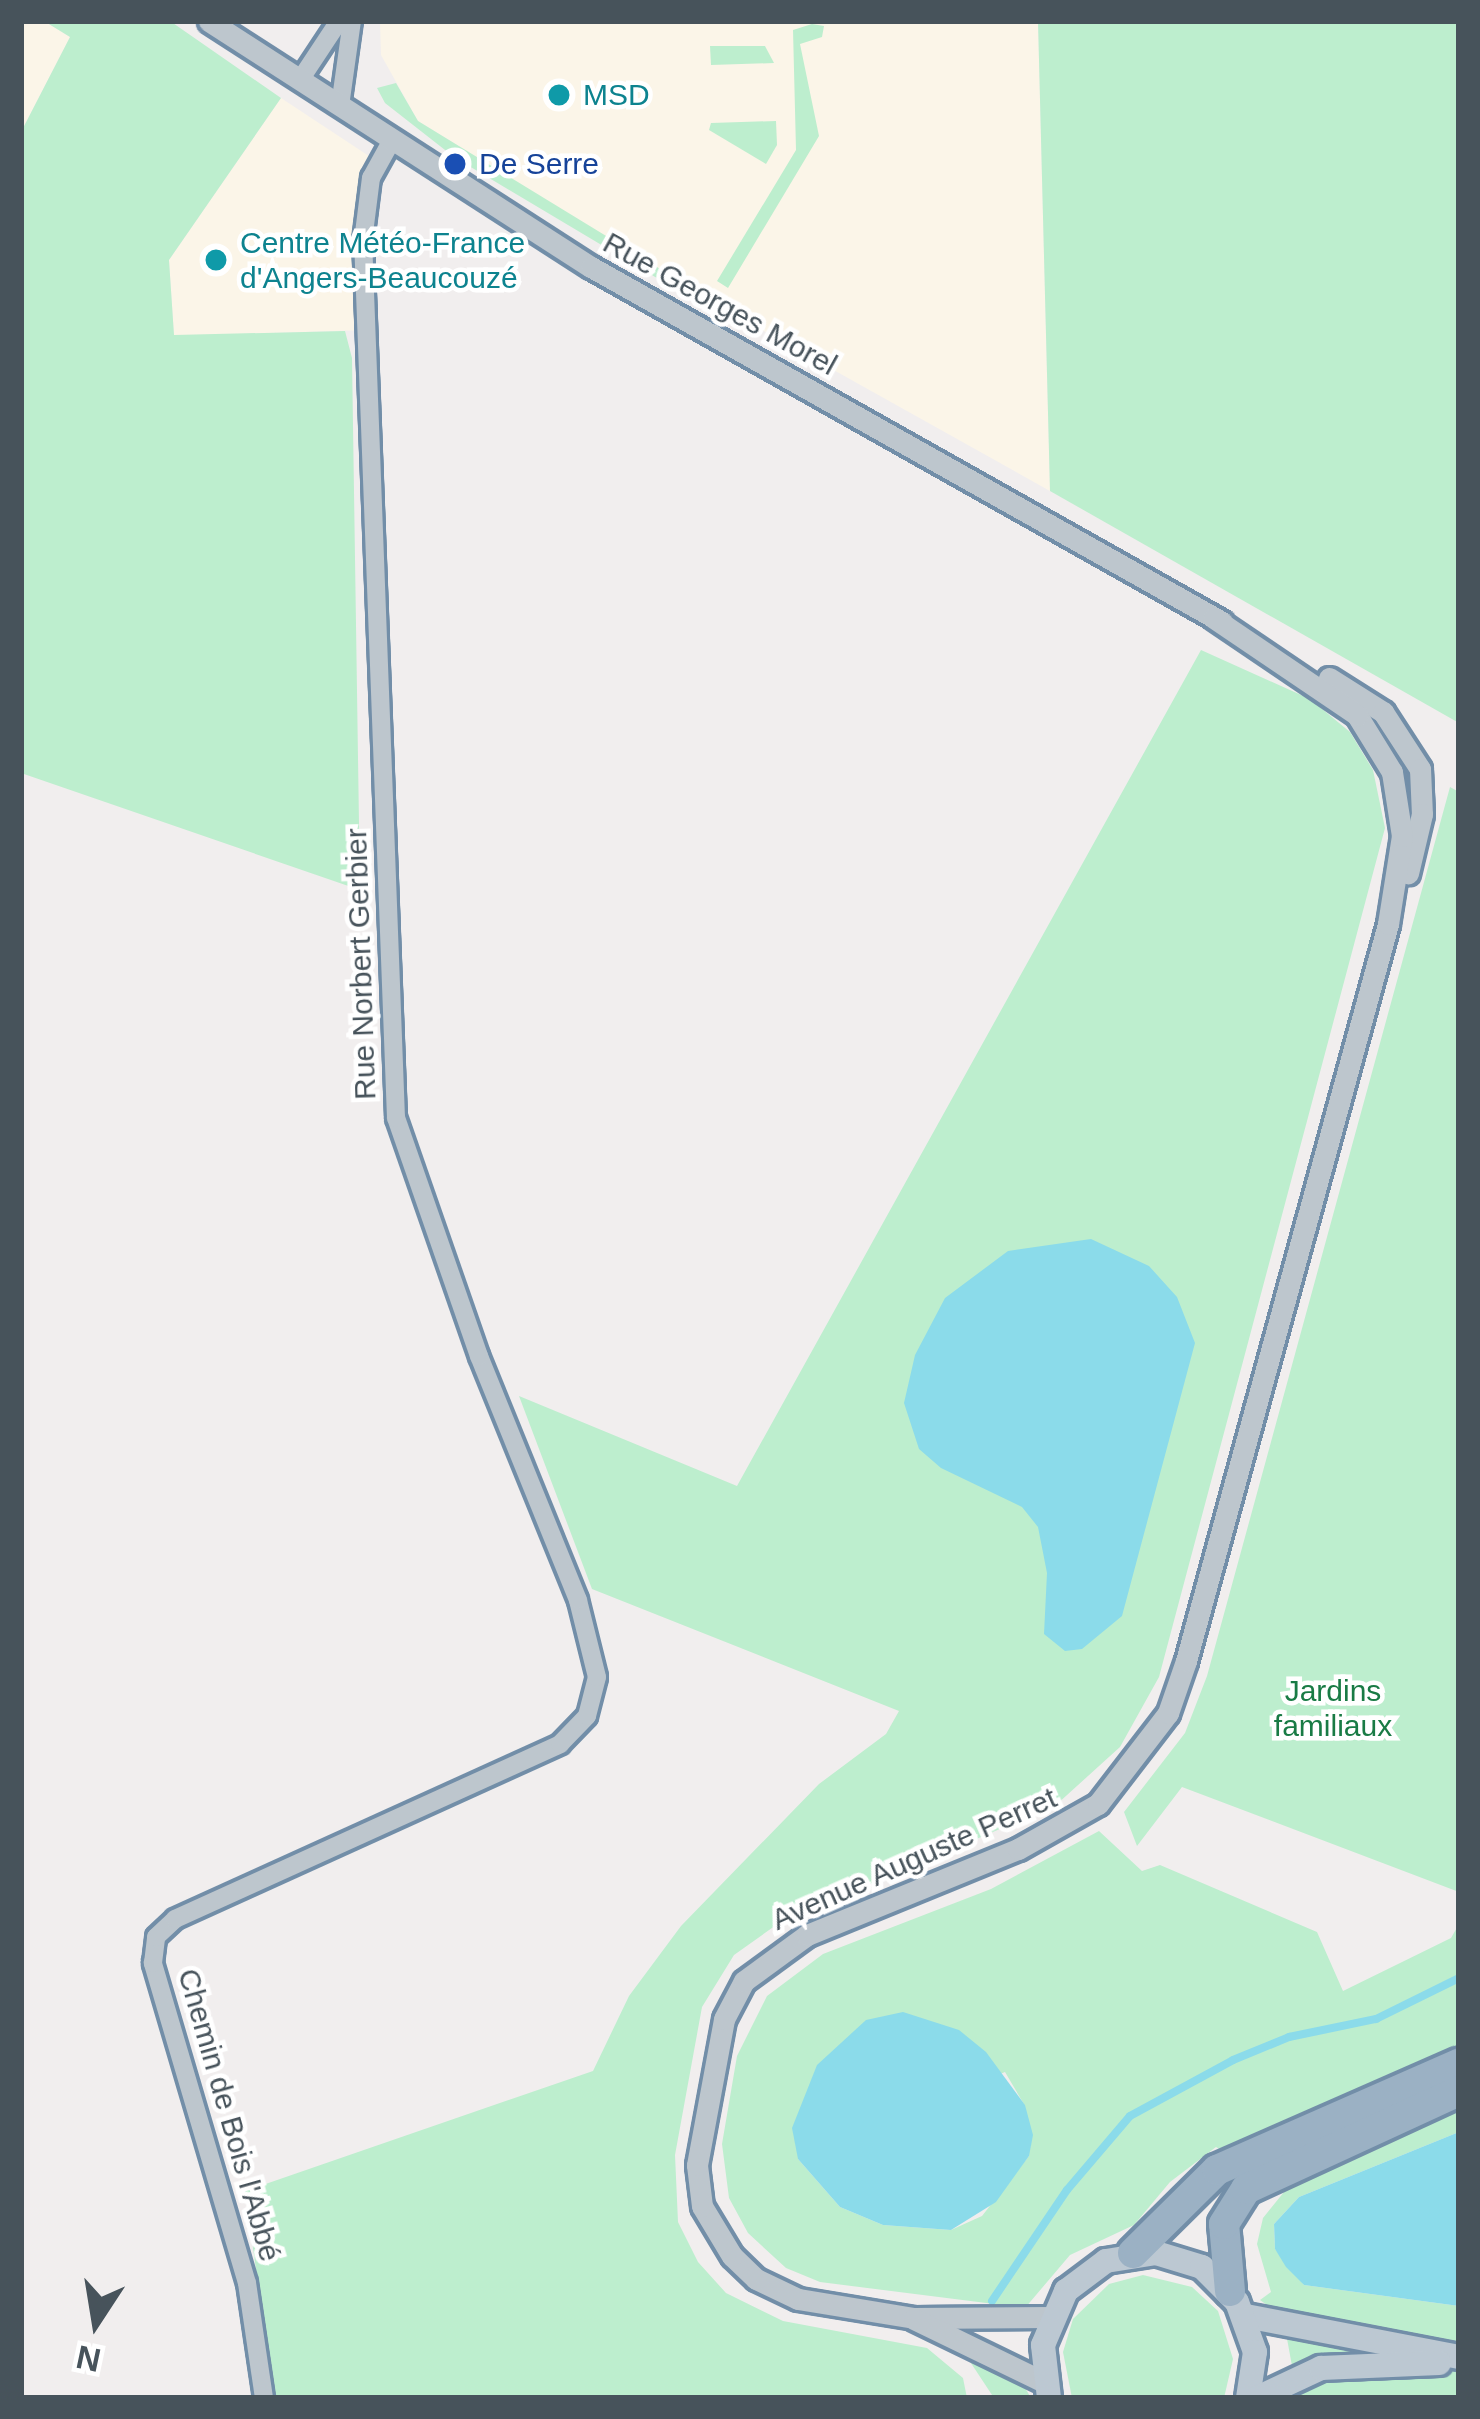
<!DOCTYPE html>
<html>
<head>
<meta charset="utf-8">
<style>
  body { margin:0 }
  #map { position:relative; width:1480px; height:2419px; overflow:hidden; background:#f1eeee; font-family:Helvetica,sans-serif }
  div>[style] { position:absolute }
  .commercial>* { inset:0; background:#fbf5e8 }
  .green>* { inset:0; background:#bdeece }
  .water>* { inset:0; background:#8bdbea }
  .stream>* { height:8px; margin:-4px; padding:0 4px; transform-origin:4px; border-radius:4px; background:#8bdbea }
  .roads { filter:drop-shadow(3px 0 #728ea8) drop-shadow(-3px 0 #728ea8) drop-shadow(0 3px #728ea8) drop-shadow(0 -3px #728ea8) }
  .minor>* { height:18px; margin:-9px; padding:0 9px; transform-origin:9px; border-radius:9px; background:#bdc6cd }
  .tertiary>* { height:21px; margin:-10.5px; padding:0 10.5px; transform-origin:10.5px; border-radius:10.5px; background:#bdc6cd }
  .secondary>* { height:24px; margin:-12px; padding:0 12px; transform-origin:12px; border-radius:12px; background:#bcc8d2 }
  .trunk>* { height:30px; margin:-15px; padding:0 15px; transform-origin:15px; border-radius:15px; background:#9bb1c4 }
  .dots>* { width:33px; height:33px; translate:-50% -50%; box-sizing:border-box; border:6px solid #fff; border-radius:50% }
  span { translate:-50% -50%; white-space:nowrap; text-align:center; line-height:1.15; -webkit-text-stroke:9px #fff; paint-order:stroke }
  .culture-label { font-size:30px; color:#0d838f }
  .left { translate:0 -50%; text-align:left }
  .transit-label { font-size:30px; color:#164399 }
  .street-label { font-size:30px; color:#47535b }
  .park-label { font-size:30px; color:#197b45 }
  .frame { position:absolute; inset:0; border:24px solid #47535b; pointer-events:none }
  .north { position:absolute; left:36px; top:2263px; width:120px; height:120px; -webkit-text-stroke:9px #fff; paint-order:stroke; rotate:192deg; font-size:33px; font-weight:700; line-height:48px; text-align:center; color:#47535b }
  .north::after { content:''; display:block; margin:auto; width:42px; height:54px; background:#47535b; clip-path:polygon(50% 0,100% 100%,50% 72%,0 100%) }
</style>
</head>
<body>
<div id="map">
  <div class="commercial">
    <div style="clip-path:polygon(21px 21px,44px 21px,70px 37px,21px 132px)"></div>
    <div style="clip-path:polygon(380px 21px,1038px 21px,1050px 491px,694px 292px,418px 121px,381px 55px)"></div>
    <div style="clip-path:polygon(281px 98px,378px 162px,371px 178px,367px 330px,174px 336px,169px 260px)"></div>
  </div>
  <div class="green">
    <div style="clip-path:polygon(44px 21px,170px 21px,281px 98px,169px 260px,174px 335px,345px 331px,352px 358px,360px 890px,21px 773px,21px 132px,70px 37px)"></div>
    <div style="clip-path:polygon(1038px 21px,1459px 21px,1459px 723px,1050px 491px)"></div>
    <div style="clip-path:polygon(812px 24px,824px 26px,822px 37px,800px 44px,819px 136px,728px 288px,717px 281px,796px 150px,793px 30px)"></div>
    <div style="clip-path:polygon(710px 46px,765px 46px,774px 63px,711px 65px)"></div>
    <div style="clip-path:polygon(396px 83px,418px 121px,742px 319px,734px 324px,454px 157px,385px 103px,377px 88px)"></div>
    <div style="clip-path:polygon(776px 121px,777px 145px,766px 164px,709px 130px,711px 123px)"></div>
    <div style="clip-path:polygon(1201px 650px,1310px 699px,1350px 732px,1373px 770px,1385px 828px,1159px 1677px,1120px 1747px,1056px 1805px,779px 1923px,734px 1955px,702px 2007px,675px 2155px,678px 2222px,698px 2262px,726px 2293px,783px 2321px,927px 2348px,963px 2378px,967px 2398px,274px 2398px,245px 2191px,593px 2071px,629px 1996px,681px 1926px,819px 1784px,886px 1734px,899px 1711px,592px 1589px,519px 1396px,737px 1486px)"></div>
    <div style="clip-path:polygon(1450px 787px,1459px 792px,1459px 1892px,1182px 1787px,1137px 1846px,1124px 1812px,1185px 1733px,1207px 1676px)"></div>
    <div style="clip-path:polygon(evenodd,1099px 1831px,1142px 1871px,1160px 1865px,1317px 1932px,1343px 1991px,1451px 1938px,1459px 1924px,1459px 2132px,1299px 2197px,1274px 2224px,1275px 2249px,1304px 2285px,1459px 2306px,1459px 2398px,1288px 2398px,1297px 2393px,1283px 2317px,1260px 2300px,1271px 2292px,1257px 2244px,1263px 2218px,1284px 2192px,1216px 2147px,1170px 2182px,1134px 2225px,1070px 2255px,1025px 2308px,820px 2282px,786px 2268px,748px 2233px,729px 2198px,722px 2144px,737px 2056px,767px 1996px,823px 1954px,991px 1889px,1099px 1831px,1005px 2072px,1025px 2106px,1029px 2156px,982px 2216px,951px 2230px,883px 2225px,840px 2207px,798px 2159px,1005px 2072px)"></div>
    <div style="clip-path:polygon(1143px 2275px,1192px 2287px,1218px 2311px,1233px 2359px,1224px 2398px,1072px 2398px,1063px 2352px,1073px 2319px,1109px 2284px)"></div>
    <div style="clip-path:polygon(963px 2351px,1021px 2381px,1031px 2398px,994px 2398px)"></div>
  </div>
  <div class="water">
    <div style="clip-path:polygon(1091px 1239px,1149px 1266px,1177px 1297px,1195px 1343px,1122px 1616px,1082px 1649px,1065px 1651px,1044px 1634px,1047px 1573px,1038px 1527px,1022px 1507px,941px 1468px,919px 1449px,904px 1403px,915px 1355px,945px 1298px,1008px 1251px)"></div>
    <div style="clip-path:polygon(903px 2012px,959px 2030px,986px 2052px,1025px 2105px,1033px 2135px,1029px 2156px,996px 2202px,951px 2230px,883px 2225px,840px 2207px,798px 2159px,792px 2128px,817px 2065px,866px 2020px)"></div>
    <div style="clip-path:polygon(1459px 2132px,1459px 2306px,1304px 2285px,1286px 2267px,1275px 2249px,1274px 2224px,1299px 2197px)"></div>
  </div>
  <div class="stream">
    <div style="left:992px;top:2301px;width:134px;rotate:-56deg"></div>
    <div style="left:1067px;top:2190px;width:97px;rotate:-49.6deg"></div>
    <div style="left:1130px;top:2116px;width:117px;rotate:-28.5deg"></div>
    <div style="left:1233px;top:2060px;width:61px;rotate:-22.3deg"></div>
    <div style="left:1289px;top:2037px;width:89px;rotate:-11.7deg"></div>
    <div style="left:1376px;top:2019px;width:93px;rotate:-26.3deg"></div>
  </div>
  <div class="roads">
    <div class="minor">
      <div style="left:300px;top:80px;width:71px;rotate:-56.5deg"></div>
      <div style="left:340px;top:106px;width:86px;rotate:-82deg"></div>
      <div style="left:264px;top:2398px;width:116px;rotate:-98.4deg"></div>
      <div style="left:247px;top:2283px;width:334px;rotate:-106.4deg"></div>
      <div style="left:153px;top:1963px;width:26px;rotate:-83deg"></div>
      <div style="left:156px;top:1937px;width:26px;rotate:-43deg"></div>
      <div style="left:175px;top:1919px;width:423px;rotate:-24.4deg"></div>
      <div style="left:560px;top:1744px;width:39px;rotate:-46deg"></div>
      <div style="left:587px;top:1716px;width:40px;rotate:-75.6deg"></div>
      <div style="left:597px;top:1677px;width:79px;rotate:-103.9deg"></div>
      <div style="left:578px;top:1600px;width:263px;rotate:-112.1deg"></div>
      <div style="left:479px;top:1356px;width:252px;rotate:-109.2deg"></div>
      <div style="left:396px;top:1118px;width:878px;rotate:-92.15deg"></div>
      <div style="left:363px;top:241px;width:64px;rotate:-82.8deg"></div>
      <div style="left:371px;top:178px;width:43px;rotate:-61.1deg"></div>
    </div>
    <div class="tertiary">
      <div style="left:209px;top:21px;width:454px;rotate:32.8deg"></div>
      <div style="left:591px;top:267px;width:724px;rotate:29.36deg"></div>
      <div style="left:1329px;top:678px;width:64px;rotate:32.2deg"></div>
      <div style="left:1383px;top:712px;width:68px;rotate:57deg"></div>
      <div style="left:1420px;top:769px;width:45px;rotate:87.5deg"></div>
      <div style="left:1422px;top:814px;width:61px;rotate:103.3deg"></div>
      <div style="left:1050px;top:2317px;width:136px;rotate:179.6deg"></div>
      <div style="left:914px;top:2318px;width:118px;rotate:-170.7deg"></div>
      <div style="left:798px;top:2299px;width:47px;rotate:-154.5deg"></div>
      <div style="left:756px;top:2279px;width:33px;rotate:-136deg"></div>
      <div style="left:732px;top:2256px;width:58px;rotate:-121deg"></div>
      <div style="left:702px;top:2206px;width:41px;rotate:-97deg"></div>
      <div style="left:697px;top:2165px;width:148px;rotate:-79.5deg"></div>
      <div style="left:724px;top:2019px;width:43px;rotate:-62.2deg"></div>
      <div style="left:744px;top:1981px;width:78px;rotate:-36.1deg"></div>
      <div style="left:807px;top:1935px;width:228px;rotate:-22.2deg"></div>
      <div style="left:1018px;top:1849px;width:92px;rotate:-29.4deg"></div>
      <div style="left:1098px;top:1804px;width:115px;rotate:-52.4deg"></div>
      <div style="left:1168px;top:1713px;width:55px;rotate:-70.9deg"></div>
      <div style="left:1186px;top:1661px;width:764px;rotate:-74.67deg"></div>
      <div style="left:1388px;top:924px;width:89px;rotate:-81deg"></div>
      <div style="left:1402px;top:836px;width:65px;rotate:-98.9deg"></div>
      <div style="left:1392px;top:772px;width:67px;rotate:-121.6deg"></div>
      <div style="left:1357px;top:715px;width:173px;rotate:-145.9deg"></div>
      <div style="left:914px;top:2319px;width:144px;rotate:25.9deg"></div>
    </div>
    <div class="secondary">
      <div style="left:1246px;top:2316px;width:217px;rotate:10.9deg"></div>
      <div style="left:1049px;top:2398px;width:53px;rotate:-96.5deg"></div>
      <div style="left:1043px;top:2345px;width:59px;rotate:-66.9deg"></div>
      <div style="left:1066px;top:2291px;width:50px;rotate:-36.9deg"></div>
      <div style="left:1106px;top:2261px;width:51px;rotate:-9.1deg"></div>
      <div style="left:1156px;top:2253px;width:48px;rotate:16.9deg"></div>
      <div style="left:1202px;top:2267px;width:49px;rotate:45deg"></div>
      <div style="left:1237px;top:2302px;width:53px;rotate:70.2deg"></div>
      <div style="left:1255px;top:2352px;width:47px;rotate:98.7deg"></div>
      <div style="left:1257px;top:2398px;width:71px;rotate:-25.1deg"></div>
      <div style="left:1321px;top:2368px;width:118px;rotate:-2.4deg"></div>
    </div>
    <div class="trunk">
      <div style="left:1133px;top:2253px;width:118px;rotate:-44.7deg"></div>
      <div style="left:1217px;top:2170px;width:264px;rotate:-23.7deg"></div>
      <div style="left:1230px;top:2291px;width:67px;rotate:-95.1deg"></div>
      <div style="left:1224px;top:2224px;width:41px;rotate:-57.8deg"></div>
      <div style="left:1246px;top:2189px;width:234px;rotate:-24.7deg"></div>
    </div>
  </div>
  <div class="dots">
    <div style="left:559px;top:95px;background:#0f9aa8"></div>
    <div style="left:455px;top:164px;background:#1a4fb4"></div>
    <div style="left:216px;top:260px;background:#0f9aa8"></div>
  </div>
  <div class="culture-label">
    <span class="left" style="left:583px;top:95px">MSD</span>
    <span class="left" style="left:240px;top:260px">Centre Météo-France<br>d'Angers-Beaucouzé</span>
  </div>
  <div class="transit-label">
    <span class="left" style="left:479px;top:164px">De Serre</span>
  </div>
  <div class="street-label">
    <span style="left:720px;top:304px;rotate:29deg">Rue Georges Morel</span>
    <span style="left:361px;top:964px;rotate:-92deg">Rue Norbert Gerbier</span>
    <span style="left:914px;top:1859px;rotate:-24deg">Avenue Auguste Perret</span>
    <span style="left:229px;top:2115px;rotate:74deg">Chemin de Bois l'Abbé</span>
  </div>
  <div class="park-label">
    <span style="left:1333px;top:1708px">Jardins<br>familiaux</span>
  </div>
  <div class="frame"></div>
  <div class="north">N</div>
</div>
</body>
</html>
